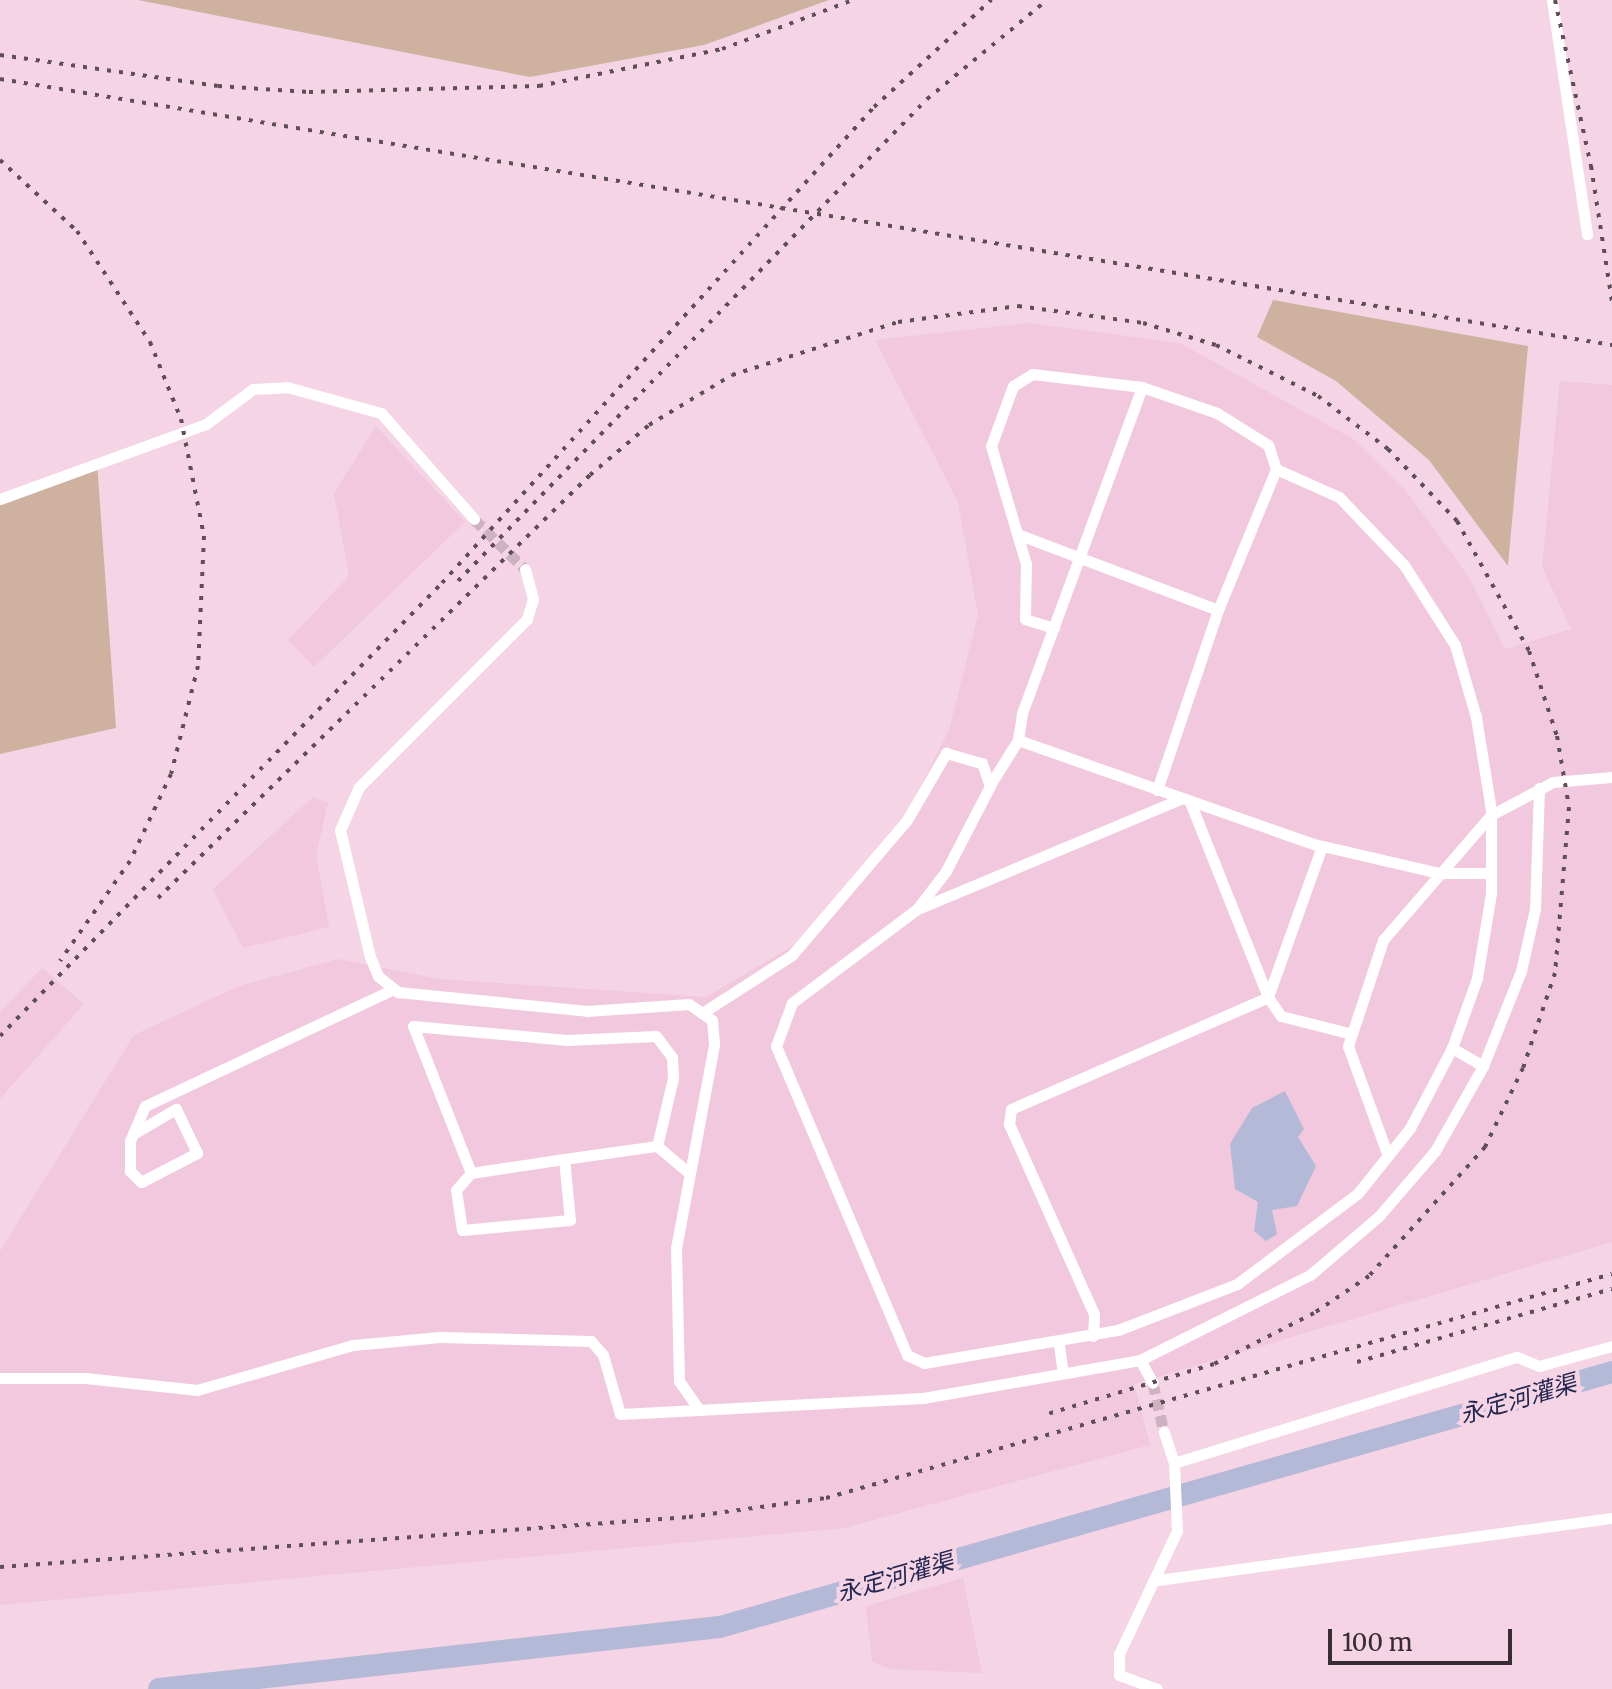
<!DOCTYPE html>
<html>
<head>
<meta charset="utf-8">
<style>
  body { margin:0 }
  #map { position:relative; width:1612px; height:1689px; overflow:hidden; background:#f5d4e5; font-family:Merriweather,"Noto Sans SC",serif }
  div>[style] { position:absolute }
  .built>* { inset:0; background:#f1c8de }
  .green>* { inset:0; background:#cfb1a0 }
  .water>* { inset:0; background:#b4b9d8 }
  .river>* { height:22px; margin:-11px; padding:0 11px; transform-origin:11px; border-radius:11px; background:#b4b9d8 }
  .minor-tunnel>* { height:11px; margin-top:-5.5px; transform-origin:0; background:repeating-linear-gradient(90deg,#cfb2c1 0 11px,transparent 0 16.5px) }
  .minor>* { height:11px; margin:-5.5px; padding:0 5.5px; transform-origin:5.5px; border-radius:5.5px; background:#fff }
  .rail>* { height:4px; margin-top:-2px; transform-origin:0; background:repeating-linear-gradient(90deg,#5f4e57 0 4px,transparent 0 12px) }
  span { translate:-50% -50%; white-space:nowrap; text-align:center; line-height:1.15; -webkit-text-stroke:8px #f5d4e5; paint-order:stroke }
  .water-label { font-size:24px; color:#242750; font-style:italic }
  .scale { position:absolute; left:1328px; top:1629px; width:184px; height:36px; box-sizing:border-box; border:4px solid #392c33; border-top:0; padding-left:10px; font-size:24px; line-height:28px; white-space:nowrap; color:#392c33; -webkit-text-stroke:6px #f5d4e5; paint-order:stroke }
</style>
</head>
<body>
<div id="map">
  <div class="built">
    <div style="clip-path:polygon(1029px 323px,1180px 343px,1355px 440px,1407px 492px,1470px 579px,1505px 649px,1571px 629px,1542px 567px,1560px 381px,1612px 385px,1612px 1242px,1134px 1384px,1150px 1445px,844px 1528px,0 1605px,0 1251px,134px 1035px,239px 986px,338px 959px,438px 979px,706px 997px,799px 942px,909px 809px,949px 730px,978px 615px,958px 502px,875px 340px)"></div>
    <div style="clip-path:polygon(376px 426px,465px 522px,314px 667px,288px 640px,349px 576px,334px 493px)"></div>
    <div style="clip-path:polygon(313px 797px,328px 803px,316px 855px,329px 927px,243px 948px,213px 889px)"></div>
    <div style="clip-path:polygon(42px 968px,84px 1004px,0 1099px,0 1012px)"></div>
    <div style="clip-path:polygon(963px 1578px,982px 1673px,891px 1669px,872px 1662px,866px 1606px)"></div>
  </div>
  <div class="green">
    <div style="clip-path:polygon(138px 0,829px 0,704px 45px,530px 77px)"></div>
    <div style="clip-path:polygon(1273px 300px,1528px 346px,1508px 566px,1429px 460px,1336px 381px,1257px 337px)"></div>
    <div style="clip-path:polygon(97px 462px,116px 728px,0 754px,0 495px)"></div>
  </div>
  <div class="water">
    <div style="clip-path:polygon(1285px 1091px,1304px 1129px,1298px 1137px,1316px 1166px,1297px 1206px,1272px 1210px,1277px 1234px,1266px 1241px,1254px 1231px,1258px 1202px,1235px 1189px,1230px 1144px,1252px 1108px)"></div>
  </div>
  <div class="river">
    <div style="left:159px;top:1689px;width:564px;rotate:-6.31deg"></div>
    <div style="left:720px;top:1627px;width:928px;rotate:-15.95deg"></div>
  </div>
  <div class="minor-tunnel">
    <div style="left:474px;top:519px;width:71px;rotate:44.4deg"></div>
    <div style="left:1153px;top:1383px;width:50px;rotate:77.3deg"></div>
  </div>
  <div class="minor">
    <div style="left:1552px;top:0;width:237px;rotate:81.5deg"></div>
    <div style="left:0;top:499px;width:219px;rotate:-20deg"></div>
    <div style="left:206px;top:424px;width:59px;rotate:-36.7deg"></div>
    <div style="left:253px;top:389px;width:34px;rotate:-3deg"></div>
    <div style="left:287px;top:387px;width:98px;rotate:15.5deg"></div>
    <div style="left:381px;top:413px;width:141px;rotate:48.7deg"></div>
    <div style="left:1017px;top:534px;width:215px;rotate:20.7deg"></div>
    <div style="left:525px;top:569px;width:31px;rotate:75deg"></div>
    <div style="left:533px;top:599px;width:21px;rotate:107deg"></div>
    <div style="left:527px;top:619px;width:238px;rotate:135deg"></div>
    <div style="left:359px;top:787px;width:47px;rotate:113.8deg"></div>
    <div style="left:340px;top:830px;width:130px;rotate:76.7deg"></div>
    <div style="left:370px;top:957px;width:21px;rotate:67deg"></div>
    <div style="left:378px;top:976px;width:26px;rotate:39deg"></div>
    <div style="left:398px;top:992px;width:190px;rotate:5.7deg"></div>
    <div style="left:587px;top:1011px;width:102px;rotate:-3.9deg"></div>
    <div style="left:689px;top:1004px;width:28px;rotate:35deg"></div>
    <div style="left:712px;top:1020px;width:25px;rotate:85deg"></div>
    <div style="left:714px;top:1045px;width:207px;rotate:100.6deg"></div>
    <div style="left:676px;top:1248px;width:133px;rotate:88.7deg"></div>
    <div style="left:679px;top:1381px;width:35px;rotate:55deg"></div>
    <div style="left:699px;top:1410px;width:224px;rotate:-3.1deg"></div>
    <div style="left:923px;top:1398px;width:220px;rotate:-9.9deg"></div>
    <div style="left:1140px;top:1360px;width:190px;rotate:-26.6deg"></div>
    <div style="left:1310px;top:1275px;width:91px;rotate:-40.5deg"></div>
    <div style="left:1379px;top:1216px;width:86px;rotate:-49.3deg"></div>
    <div style="left:1435px;top:1151px;width:98px;rotate:-60.5deg"></div>
    <div style="left:1483px;top:1066px;width:102px;rotate:-68.2deg"></div>
    <div style="left:1521px;top:971px;width:64px;rotate:-77.3deg"></div>
    <div style="left:1535px;top:909px;width:121px;rotate:-88.1deg"></div>
    <div style="left:1054px;top:628px;width:30px;rotate:-163deg"></div>
    <div style="left:1025px;top:619px;width:55px;rotate:-89deg"></div>
    <div style="left:1026px;top:564px;width:123px;rotate:-106.5deg"></div>
    <div style="left:991px;top:446px;width:64px;rotate:-69.9deg"></div>
    <div style="left:1013px;top:386px;width:22px;rotate:-32deg"></div>
    <div style="left:1032px;top:374px;width:111px;rotate:6.7deg"></div>
    <div style="left:990px;top:785px;width:53px;rotate:-58.1deg"></div>
    <div style="left:1018px;top:740px;width:314px;rotate:19.4deg"></div>
    <div style="left:1314px;top:844px;width:129px;rotate:13deg"></div>
    <div style="left:1440px;top:873px;width:51px"></div>
    <div style="left:1157px;top:790px;width:190px;rotate:-71.3deg"></div>
    <div style="left:1218px;top:610px;width:152px;rotate:-67.6deg"></div>
    <div style="left:1322px;top:846px;width:160px;rotate:109.7deg"></div>
    <div style="left:1268px;top:997px;width:23px;rotate:56deg"></div>
    <div style="left:1281px;top:1016px;width:73px;rotate:14.2deg"></div>
    <div style="left:920px;top:908px;width:283px;rotate:-22.7deg"></div>
    <div style="left:702px;top:1013px;width:107px;rotate:-32.8deg"></div>
    <div style="left:792px;top:955px;width:177px;rotate:-49.6deg"></div>
    <div style="left:907px;top:820px;width:78px;rotate:-59.8deg"></div>
    <div style="left:946px;top:753px;width:37px;rotate:16deg"></div>
    <div style="left:982px;top:763px;width:24px;rotate:71deg"></div>
    <div style="left:990px;top:786px;width:96px;rotate:117.4deg"></div>
    <div style="left:946px;top:871px;width:48px;rotate:127.3deg"></div>
    <div style="left:917px;top:909px;width:156px;rotate:143.1deg"></div>
    <div style="left:792px;top:1003px;width:46px;rotate:110.4deg"></div>
    <div style="left:776px;top:1046px;width:336px;rotate:67deg"></div>
    <div style="left:907px;top:1355px;width:19px;rotate:25deg"></div>
    <div style="left:924px;top:1363px;width:197px;rotate:-9.7deg"></div>
    <div style="left:1118px;top:1330px;width:128px;rotate:-21.1deg"></div>
    <div style="left:1237px;top:1284px;width:151px;rotate:-36.9deg"></div>
    <div style="left:1358px;top:1193px;width:83px;rotate:-51.3deg"></div>
    <div style="left:1410px;top:1128px;width:90px;rotate:-62.3deg"></div>
    <div style="left:1452px;top:1048px;width:74px;rotate:-70.3deg"></div>
    <div style="left:1477px;top:978px;width:86px;rotate:-80.6deg"></div>
    <div style="left:1491px;top:893px;width:83px;rotate:-90deg"></div>
    <div style="left:1491px;top:810px;width:94px;rotate:-99.2deg"></div>
    <div style="left:1476px;top:717px;width:75px;rotate:-106.3deg"></div>
    <div style="left:1455px;top:645px;width:95px;rotate:-122.5deg"></div>
    <div style="left:1404px;top:565px;width:94px;rotate:-133.7deg"></div>
    <div style="left:1339px;top:497px;width:69px;rotate:-156deg"></div>
    <div style="left:1276px;top:469px;width:25px;rotate:-108deg"></div>
    <div style="left:1268px;top:445px;width:60px;rotate:-147.9deg"></div>
    <div style="left:1217px;top:413px;width:79px;rotate:-160.9deg"></div>
    <div style="left:1142px;top:387px;width:348px;rotate:110.2deg"></div>
    <div style="left:1022px;top:714px;width:26px;rotate:99deg"></div>
    <div style="left:1452px;top:1048px;width:36px;rotate:30deg"></div>
    <div style="left:133px;top:1134px;width:50px;rotate:-30.2deg"></div>
    <div style="left:176px;top:1109px;width:49px;rotate:64.5deg"></div>
    <div style="left:197px;top:1153px;width:63px;rotate:152.6deg"></div>
    <div style="left:141px;top:1182px;width:16px;rotate:-135deg"></div>
    <div style="left:130px;top:1171px;width:30px;rotate:-90deg"></div>
    <div style="left:130px;top:1141px;width:38px;rotate:-67deg"></div>
    <div style="left:145px;top:1106px;width:275px;rotate:-25.2deg"></div>
    <div style="left:1388px;top:1156px;width:117px;rotate:-110deg"></div>
    <div style="left:1348px;top:1046px;width:112px;rotate:-71.7deg"></div>
    <div style="left:1383px;top:940px;width:165px;rotate:-49.2deg"></div>
    <div style="left:1491px;top:815px;width:70px;rotate:-28deg"></div>
    <div style="left:1553px;top:782px;width:59px;rotate:-4.8deg"></div>
    <div style="left:564px;top:1159px;width:61px;rotate:84.4deg"></div>
    <div style="left:570px;top:1220px;width:108px;rotate:174.7deg"></div>
    <div style="left:462px;top:1230px;width:40px;rotate:-98.5deg"></div>
    <div style="left:456px;top:1190px;width:23px;rotate:-49deg"></div>
    <div style="left:471px;top:1173px;width:94px;rotate:-8.6deg"></div>
    <div style="left:564px;top:1159px;width:94px;rotate:-8deg"></div>
    <div style="left:657px;top:1146px;width:42px;rotate:40.2deg"></div>
    <div style="left:471px;top:1173px;width:158px;rotate:-111.5deg"></div>
    <div style="left:413px;top:1026px;width:155px;rotate:5.2deg"></div>
    <div style="left:567px;top:1040px;width:89px;rotate:-2.6deg"></div>
    <div style="left:656px;top:1036px;width:26px;rotate:53deg"></div>
    <div style="left:672px;top:1057px;width:21px;rotate:87deg"></div>
    <div style="left:673px;top:1078px;width:70px;rotate:103.2deg"></div>
    <div style="left:1093px;top:1336px;width:22px;rotate:-87deg"></div>
    <div style="left:1094px;top:1314px;width:208px;rotate:-114.1deg"></div>
    <div style="left:1009px;top:1124px;width:15px;rotate:-82deg"></div>
    <div style="left:1011px;top:1109px;width:280px;rotate:-23.5deg"></div>
    <div style="left:1268px;top:997px;width:210px;rotate:-111.8deg"></div>
    <div style="left:1059px;top:1345px;width:27px;rotate:82deg"></div>
    <div style="left:1140px;top:1360px;width:26px;rotate:61deg"></div>
    <div style="left:0;top:1378px;width:85px"></div>
    <div style="left:85px;top:1378px;width:113px;rotate:6.1deg"></div>
    <div style="left:197px;top:1390px;width:162px;rotate:-16.1deg"></div>
    <div style="left:353px;top:1345px;width:87px;rotate:-5.3deg"></div>
    <div style="left:440px;top:1337px;width:151px;rotate:1.5deg"></div>
    <div style="left:591px;top:1341px;width:18px;rotate:49deg"></div>
    <div style="left:603px;top:1355px;width:61px;rotate:73.9deg"></div>
    <div style="left:620px;top:1414px;width:79px;rotate:-2.9deg"></div>
    <div style="left:1174px;top:1463px;width:359px;rotate:-17.2deg"></div>
    <div style="left:1517px;top:1357px;width:24px;rotate:22deg"></div>
    <div style="left:1539px;top:1366px;width:76px;rotate:-15.3deg"></div>
    <div style="left:1158px;top:1580px;width:458px;rotate:-7.8deg"></div>
    <div style="left:1157px;top:1689px;width:40px;rotate:-159.8deg"></div>
    <div style="left:1119px;top:1675px;width:21px;rotate:-90deg"></div>
    <div style="left:1119px;top:1654px;width:136px;rotate:-64.8deg"></div>
    <div style="left:1177px;top:1531px;width:68px;rotate:-92.5deg"></div>
    <div style="left:1174px;top:1463px;width:33px;rotate:-108deg"></div>
  </div>
  <div class="rail">
    <div style="left:1555px;top:0;width:170px;rotate:77.8deg"></div>
    <div style="left:1591px;top:166px;width:138px;rotate:81.2deg"></div>
    <div style="left:0;top:55px;width:220px;rotate:8.1deg"></div>
    <div style="left:218px;top:86px;width:91px;rotate:3.8deg"></div>
    <div style="left:309px;top:92px;width:230px;rotate:-1.5deg"></div>
    <div style="left:539px;top:86px;width:187px;rotate:-11.4deg"></div>
    <div style="left:722px;top:49px;width:140px;rotate:-20.5deg"></div>
    <div style="left:0;top:79px;width:1634px;rotate:9.37deg"></div>
    <div style="left:0;top:160px;width:105px;rotate:42.7deg"></div>
    <div style="left:77px;top:231px;width:133px;rotate:56.7deg"></div>
    <div style="left:150px;top:342px;width:83px;rotate:68.1deg"></div>
    <div style="left:181px;top:419px;width:119px;rotate:78.9deg"></div>
    <div style="left:204px;top:536px;width:130px;rotate:92.6deg"></div>
    <div style="left:198px;top:666px;width:111px;rotate:104deg"></div>
    <div style="left:171px;top:774px;width:96px;rotate:115.2deg"></div>
    <div style="left:130px;top:861px;width:122px;rotate:125deg"></div>
    <div style="left:458px;top:581px;width:673px;rotate:-45.78deg"></div>
    <div style="left:927px;top:99px;width:156px;rotate:-39.5deg"></div>
    <div style="left:158px;top:898px;width:605px;rotate:-44.4deg"></div>
    <div style="left:590px;top:475px;width:77px;rotate:-40.3deg"></div>
    <div style="left:649px;top:425px;width:97px;rotate:-31.1deg"></div>
    <div style="left:732px;top:375px;width:174px;rotate:-17.7deg"></div>
    <div style="left:898px;top:322px;width:121px;rotate:-7.6deg"></div>
    <div style="left:1018px;top:306px;width:126px;rotate:7.7deg"></div>
    <div style="left:1143px;top:323px;width:76px;rotate:16.8deg"></div>
    <div style="left:1216px;top:345px;width:114px;rotate:26.6deg"></div>
    <div style="left:1318px;top:396px;width:88px;rotate:37.1deg"></div>
    <div style="left:1388px;top:449px;width:100px;rotate:46.2deg"></div>
    <div style="left:1457px;top:521px;width:149px;rotate:61deg"></div>
    <div style="left:1529px;top:651px;width:89px;rotate:71.8deg"></div>
    <div style="left:1557px;top:736px;width:72px;rotate:80.4deg"></div>
    <div style="left:1569px;top:807px;width:167px;rotate:94.8deg"></div>
    <div style="left:1555px;top:973px;width:100px;rotate:108.6deg"></div>
    <div style="left:1523px;top:1068px;width:88px;rotate:115.7deg"></div>
    <div style="left:1485px;top:1147px;width:173px;rotate:132deg"></div>
    <div style="left:1369px;top:1276px;width:66px;rotate:146.1deg"></div>
    <div style="left:1314px;top:1313px;width:112px;rotate:153deg"></div>
    <div style="left:1214px;top:1364px;width:177px;rotate:163.3deg"></div>
    <div style="left:0;top:1036px;width:633px;rotate:-45.7deg"></div>
    <div style="left:442px;top:583px;width:643px;rotate:-47.77deg"></div>
    <div style="left:874px;top:107px;width:159px;rotate:-42.4deg"></div>
    <div style="left:1357px;top:1362px;width:265px;rotate:-16deg"></div>
    <div style="left:0;top:1567px;width:691px;rotate:-4.15deg"></div>
    <div style="left:689px;top:1517px;width:138px;rotate:-7.9deg"></div>
    <div style="left:826px;top:1498px;width:817px;rotate:-15.91deg"></div>
  </div>
  <div class="water-label">
    <span style="left:1518px;top:1399px;rotate:-16deg">永定河灌渠</span>
    <span style="left:895px;top:1577px;rotate:-16deg">永定河灌渠</span>
  </div>
  <div class="scale">100 m</div>
</div>
</body>
</html>
